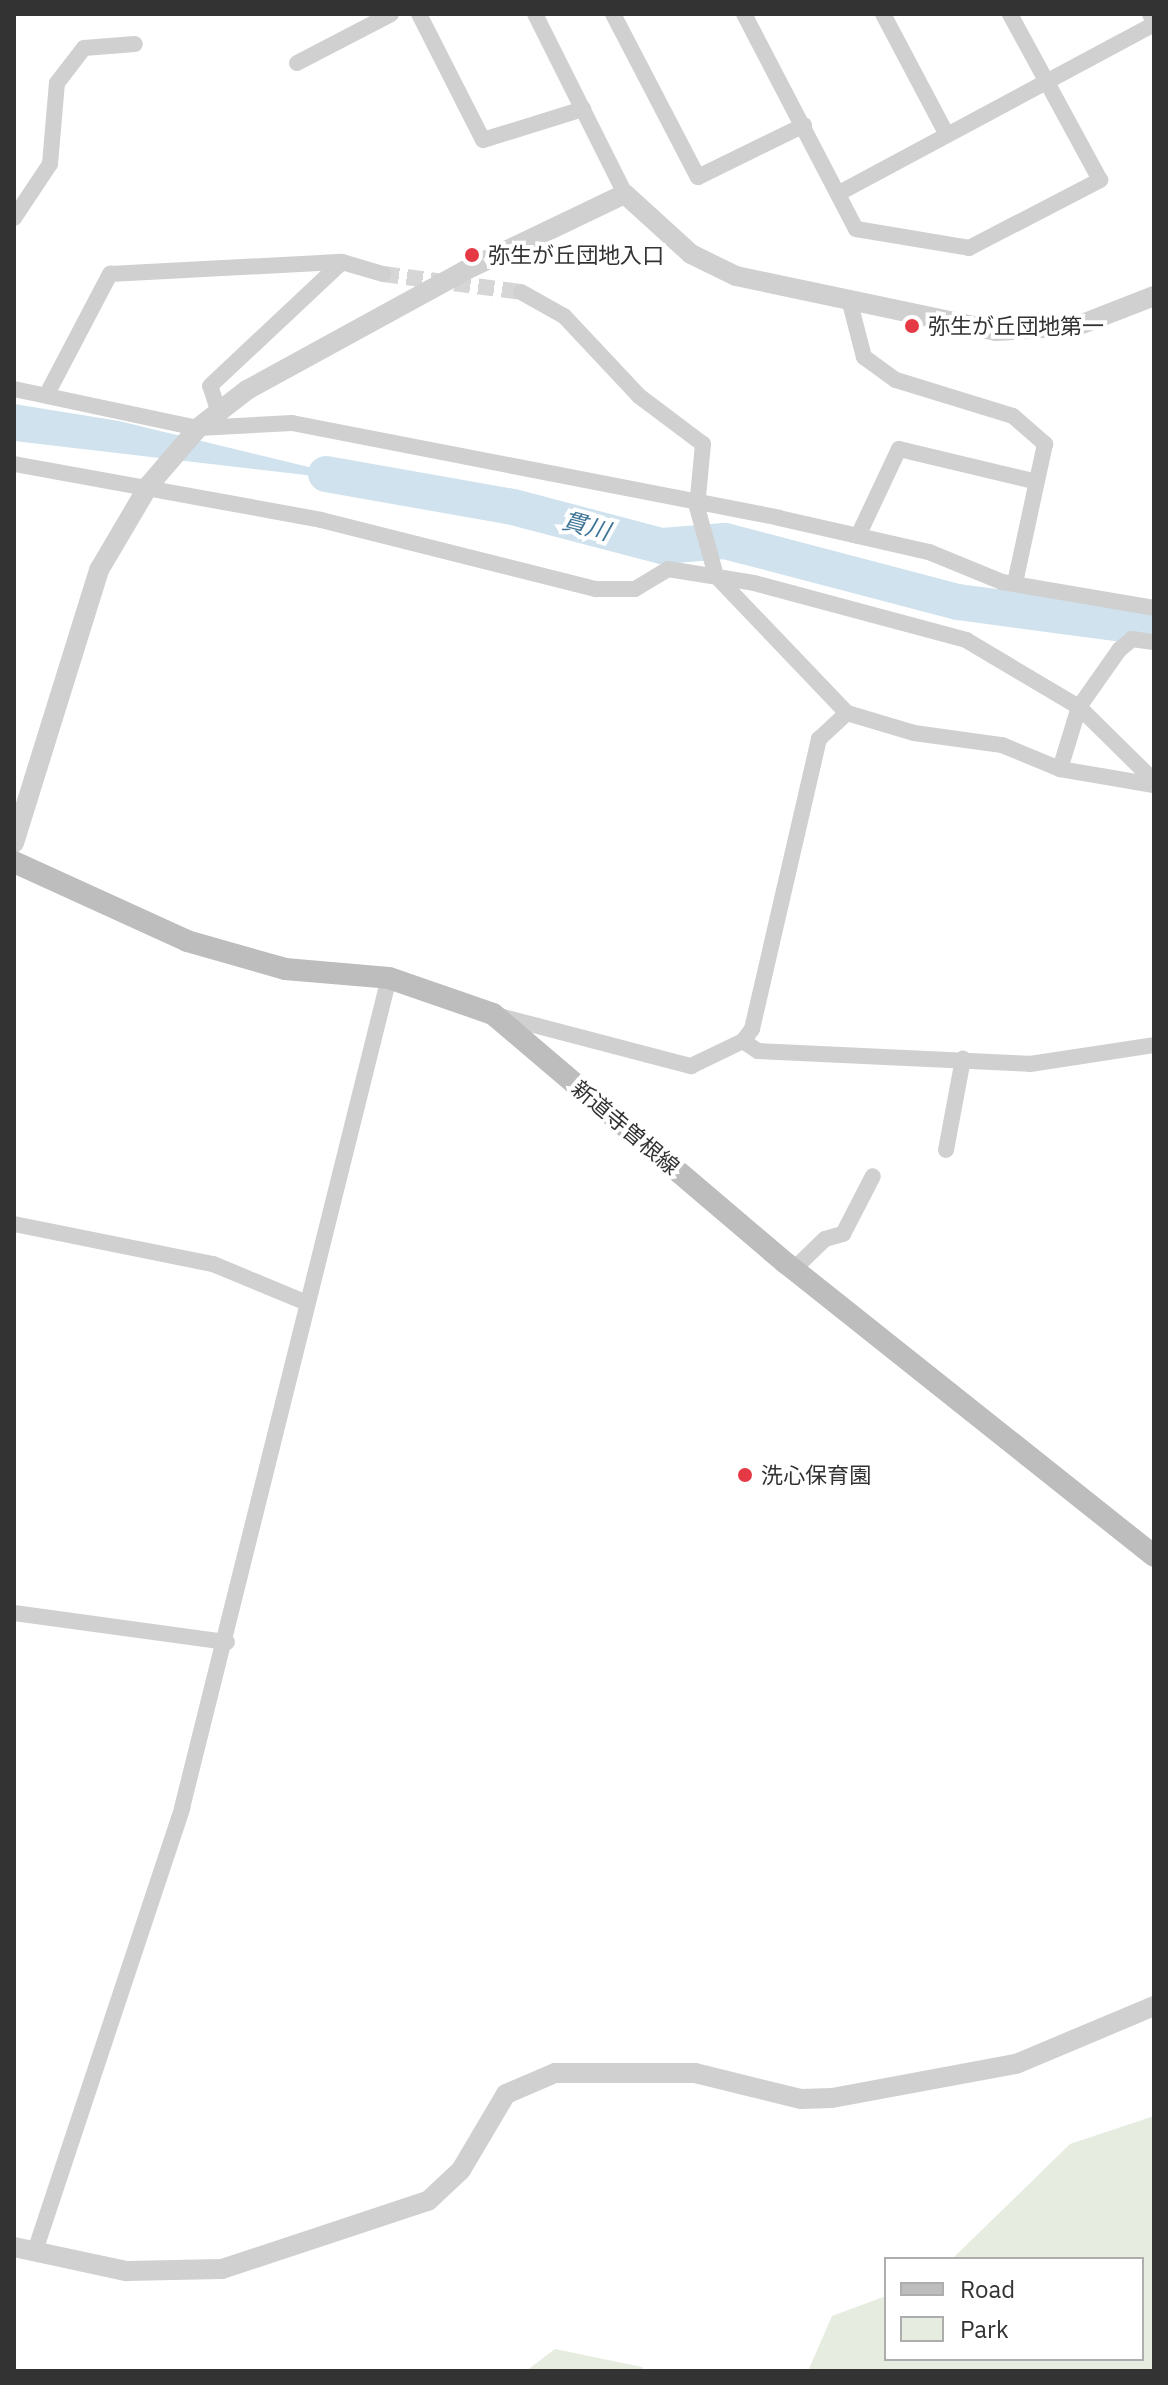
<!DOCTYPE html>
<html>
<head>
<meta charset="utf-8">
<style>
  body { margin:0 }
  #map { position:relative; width:1168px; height:2385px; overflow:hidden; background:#fff; font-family:"IBM Plex Sans","Noto Sans JP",sans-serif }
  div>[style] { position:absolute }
  .green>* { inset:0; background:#e6ecdf }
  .water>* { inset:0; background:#cfe2ee }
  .river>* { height:36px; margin:-18px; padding:0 18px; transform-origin:18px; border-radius:18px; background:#cfe2ee }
  .minor-tunnel>* { height:16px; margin-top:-8px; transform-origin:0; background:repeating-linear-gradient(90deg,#d6d6d6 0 16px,transparent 0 24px) }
  .minor>* { height:16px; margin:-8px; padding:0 8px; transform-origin:8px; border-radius:8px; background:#d0d0d0 }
  .tertiary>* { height:20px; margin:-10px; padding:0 10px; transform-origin:10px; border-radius:10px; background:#d0d0d0 }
  .secondary>* { height:22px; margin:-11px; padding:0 11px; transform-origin:11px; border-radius:11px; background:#bdbdbd }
  .dots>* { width:22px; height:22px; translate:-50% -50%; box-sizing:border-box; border:4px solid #fff; border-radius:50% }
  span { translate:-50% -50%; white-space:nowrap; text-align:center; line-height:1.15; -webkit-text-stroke:8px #fff; paint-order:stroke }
  .poi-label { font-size:22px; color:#333 }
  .left { translate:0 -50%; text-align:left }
  .street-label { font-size:22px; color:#333 }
  .water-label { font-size:24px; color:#3f7597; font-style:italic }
  .frame { position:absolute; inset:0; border:16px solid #333; pointer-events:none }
  .legend { position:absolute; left:884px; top:2257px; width:260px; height:104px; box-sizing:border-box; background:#fff; border:2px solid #adadad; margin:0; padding:10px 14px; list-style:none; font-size:24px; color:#333 }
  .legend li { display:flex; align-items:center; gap:16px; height:40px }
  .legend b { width:40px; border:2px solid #adadad }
</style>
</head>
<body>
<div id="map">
  <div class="green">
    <div style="clip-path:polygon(1154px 2116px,1154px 2371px,808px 2371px,832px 2316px,886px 2296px,886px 2359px,1142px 2359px,1142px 2259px,952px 2259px,1070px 2144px)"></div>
    <div style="clip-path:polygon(555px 2349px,642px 2367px,644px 2371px,526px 2371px)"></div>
  </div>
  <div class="water">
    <div style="clip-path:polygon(14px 404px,119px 421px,375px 483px,14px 441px)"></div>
  </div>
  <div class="river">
    <div style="left:326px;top:474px;width:190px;rotate:10deg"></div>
    <div style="left:513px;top:507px;width:154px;rotate:14.7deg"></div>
    <div style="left:662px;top:546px;width:63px;rotate:-4.5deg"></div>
    <div style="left:725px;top:541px;width:241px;rotate:14.7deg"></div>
    <div style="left:958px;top:602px;width:198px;rotate:7.6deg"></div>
  </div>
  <div class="minor-tunnel">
    <div style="left:383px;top:274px;width:139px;rotate:7.4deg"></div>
  </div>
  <div class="minor">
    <div style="left:419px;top:14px;width:141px;rotate:63.1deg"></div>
    <div style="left:483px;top:140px;width:105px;rotate:-17.2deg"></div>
    <div style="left:535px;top:14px;width:201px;rotate:63.4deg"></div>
    <div style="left:613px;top:14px;width:184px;rotate:62.5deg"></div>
    <div style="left:698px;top:177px;width:118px;rotate:-26.1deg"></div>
    <div style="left:744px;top:14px;width:242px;rotate:62.5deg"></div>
    <div style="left:856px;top:229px;width:115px;rotate:9.5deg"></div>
    <div style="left:969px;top:248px;width:148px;rotate:-27.4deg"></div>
    <div style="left:1100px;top:180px;width:189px;rotate:-118.5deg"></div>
    <div style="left:883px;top:14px;width:132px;rotate:62.1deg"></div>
    <div style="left:297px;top:63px;width:106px;rotate:-27.5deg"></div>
    <div style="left:841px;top:192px;width:355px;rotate:-28.2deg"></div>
    <div style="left:14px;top:218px;width:65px;rotate:-56.3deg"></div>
    <div style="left:50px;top:164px;width:81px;rotate:-85.1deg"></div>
    <div style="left:57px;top:83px;width:44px;rotate:-52.4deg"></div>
    <div style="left:84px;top:48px;width:51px;rotate:-4.5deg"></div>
    <div style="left:521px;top:292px;width:49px;rotate:29.2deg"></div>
    <div style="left:564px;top:316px;width:110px;rotate:46.8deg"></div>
    <div style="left:639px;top:396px;width:80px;rotate:36.9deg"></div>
    <div style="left:703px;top:444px;width:63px;rotate:95.4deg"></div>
    <div style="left:697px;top:507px;width:72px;rotate:74.6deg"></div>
    <div style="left:716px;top:576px;width:190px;rotate:46.3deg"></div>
    <div style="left:847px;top:713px;width:70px;rotate:16.6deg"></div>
    <div style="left:914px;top:733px;width:89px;rotate:7.8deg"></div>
    <div style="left:1002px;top:745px;width:63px;rotate:22.5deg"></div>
    <div style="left:1060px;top:769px;width:95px;rotate:9.7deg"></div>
    <div style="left:850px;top:303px;width:56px;rotate:75.5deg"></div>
    <div style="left:864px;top:357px;width:39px;rotate:36deg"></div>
    <div style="left:896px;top:380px;width:122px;rotate:17.1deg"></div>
    <div style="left:1013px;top:416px;width:43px;rotate:41.2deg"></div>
    <div style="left:1045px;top:444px;width:142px;rotate:102.2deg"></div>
    <div style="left:14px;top:389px;width:188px;rotate:12deg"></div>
    <div style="left:198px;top:428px;width:94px;rotate:-3deg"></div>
    <div style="left:292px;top:423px;width:496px;rotate:11deg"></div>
    <div style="left:779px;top:518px;width:154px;rotate:12.8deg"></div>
    <div style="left:929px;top:552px;width:79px;rotate:22.3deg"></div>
    <div style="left:1002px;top:582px;width:154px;rotate:9.7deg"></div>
    <div style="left:47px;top:394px;width:136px;rotate:-62.3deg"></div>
    <div style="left:110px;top:274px;width:232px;rotate:-3deg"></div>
    <div style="left:342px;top:262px;width:43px;rotate:16.3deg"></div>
    <div style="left:219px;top:413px;width:28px;rotate:-108deg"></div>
    <div style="left:210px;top:386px;width:181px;rotate:-43.2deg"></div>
    <div style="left:14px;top:464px;width:312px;rotate:10.3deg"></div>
    <div style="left:321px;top:520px;width:284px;rotate:14.1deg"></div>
    <div style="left:596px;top:589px;width:39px"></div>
    <div style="left:635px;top:589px;width:39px;rotate:-31deg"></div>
    <div style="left:668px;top:569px;width:87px;rotate:9.2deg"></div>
    <div style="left:754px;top:583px;width:220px;rotate:15deg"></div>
    <div style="left:966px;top:640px;width:131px;rotate:30.7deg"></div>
    <div style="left:1079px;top:707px;width:105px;rotate:44.6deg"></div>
    <div style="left:858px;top:536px;width:96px;rotate:-64.8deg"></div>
    <div style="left:899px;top:449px;width:138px;rotate:13.4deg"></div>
    <div style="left:1060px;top:769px;width:65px;rotate:-73deg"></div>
    <div style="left:1079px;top:707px;width:70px;rotate:-54.9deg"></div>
    <div style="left:1119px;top:650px;width:17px;rotate:-40deg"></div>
    <div style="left:1132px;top:639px;width:22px;rotate:8deg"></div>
    <div style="left:496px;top:1015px;width:202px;rotate:14.7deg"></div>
    <div style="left:691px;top:1066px;width:58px;rotate:-25.7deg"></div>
    <div style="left:743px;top:1041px;width:15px;rotate:-53deg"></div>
    <div style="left:752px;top:1029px;width:298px;rotate:-77deg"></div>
    <div style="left:819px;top:739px;width:38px;rotate:-43deg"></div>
    <div style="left:743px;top:1041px;width:18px;rotate:34deg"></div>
    <div style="left:758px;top:1051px;width:272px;rotate:2.7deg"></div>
    <div style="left:1030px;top:1064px;width:125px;rotate:-8.7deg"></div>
    <div style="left:946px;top:1150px;width:93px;rotate:-79.4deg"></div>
    <div style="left:14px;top:1224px;width:203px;rotate:11.4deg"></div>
    <div style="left:213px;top:1264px;width:102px;rotate:22.5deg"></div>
    <div style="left:794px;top:1269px;width:43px;rotate:-44.1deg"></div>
    <div style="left:825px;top:1239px;width:19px;rotate:-16deg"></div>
    <div style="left:843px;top:1234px;width:65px;rotate:-62.7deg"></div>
    <div style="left:14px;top:1613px;width:215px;rotate:7.8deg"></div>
    <div style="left:35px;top:2251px;width:467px;rotate:-71.6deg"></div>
    <div style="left:182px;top:1808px;width:855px;rotate:-76deg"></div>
  </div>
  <div class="tertiary">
    <div style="left:1152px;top:14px;width:4px;rotate:63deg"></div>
    <div style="left:14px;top:843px;width:286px;rotate:-72.7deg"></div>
    <div style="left:99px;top:570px;width:99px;rotate:-59.5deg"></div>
    <div style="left:149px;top:485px;width:75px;rotate:-49.3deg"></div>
    <div style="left:198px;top:428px;width:62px;rotate:-37.8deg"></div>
    <div style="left:247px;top:390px;width:247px;rotate:-28.7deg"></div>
    <div style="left:464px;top:271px;width:178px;rotate:-25.6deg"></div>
    <div style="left:625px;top:194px;width:89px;rotate:42.3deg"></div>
    <div style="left:691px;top:254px;width:50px;rotate:26.1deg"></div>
    <div style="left:736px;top:276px;width:266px;rotate:11.9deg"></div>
    <div style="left:996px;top:331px;width:81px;rotate:-3.5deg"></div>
    <div style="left:1077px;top:326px;width:83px;rotate:-21.3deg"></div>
    <div style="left:14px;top:2247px;width:115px;rotate:12.1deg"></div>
    <div style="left:126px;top:2271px;width:96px;rotate:-1.2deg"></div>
    <div style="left:222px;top:2269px;width:217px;rotate:-18.3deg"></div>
    <div style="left:428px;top:2201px;width:45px;rotate:-43.2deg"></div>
    <div style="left:461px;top:2170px;width:88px;rotate:-59.4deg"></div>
    <div style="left:506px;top:2094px;width:53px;rotate:-23.2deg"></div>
    <div style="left:555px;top:2073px;width:140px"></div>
    <div style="left:695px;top:2073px;width:109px;rotate:13.8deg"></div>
    <div style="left:801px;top:2099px;width:31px;rotate:-2deg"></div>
    <div style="left:832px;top:2098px;width:187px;rotate:-10.5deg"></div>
    <div style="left:1016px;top:2064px;width:150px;rotate:-22.8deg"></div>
  </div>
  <div class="secondary">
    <div style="left:14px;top:862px;width:190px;rotate:24.5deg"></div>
    <div style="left:187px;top:941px;width:102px;rotate:15.9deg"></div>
    <div style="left:285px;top:969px;width:104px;rotate:4.9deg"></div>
    <div style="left:389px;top:978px;width:110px;rotate:19.1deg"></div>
    <div style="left:493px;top:1014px;width:386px;rotate:40.4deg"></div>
    <div style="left:787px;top:1264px;width:469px;rotate:38.5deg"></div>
  </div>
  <div class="dots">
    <div style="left:472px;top:255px;background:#e63946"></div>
    <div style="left:912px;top:326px;background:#e63946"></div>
    <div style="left:745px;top:1475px;background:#e63946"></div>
  </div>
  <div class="poi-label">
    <span class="left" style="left:488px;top:255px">弥生が丘団地入口</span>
    <span class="left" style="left:928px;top:326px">弥生が丘団地第一</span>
    <span class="left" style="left:761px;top:1475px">洗心保育園</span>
  </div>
  <div class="street-label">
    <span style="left:626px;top:1127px;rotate:40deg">新道寺曽根線</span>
  </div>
  <div class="water-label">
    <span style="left:586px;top:526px;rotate:15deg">貫川</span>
  </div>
  <div class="frame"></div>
  <ul class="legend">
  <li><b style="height:10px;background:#bdbdbd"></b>Road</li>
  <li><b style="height:22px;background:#e6ecdf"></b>Park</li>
  </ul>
</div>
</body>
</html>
